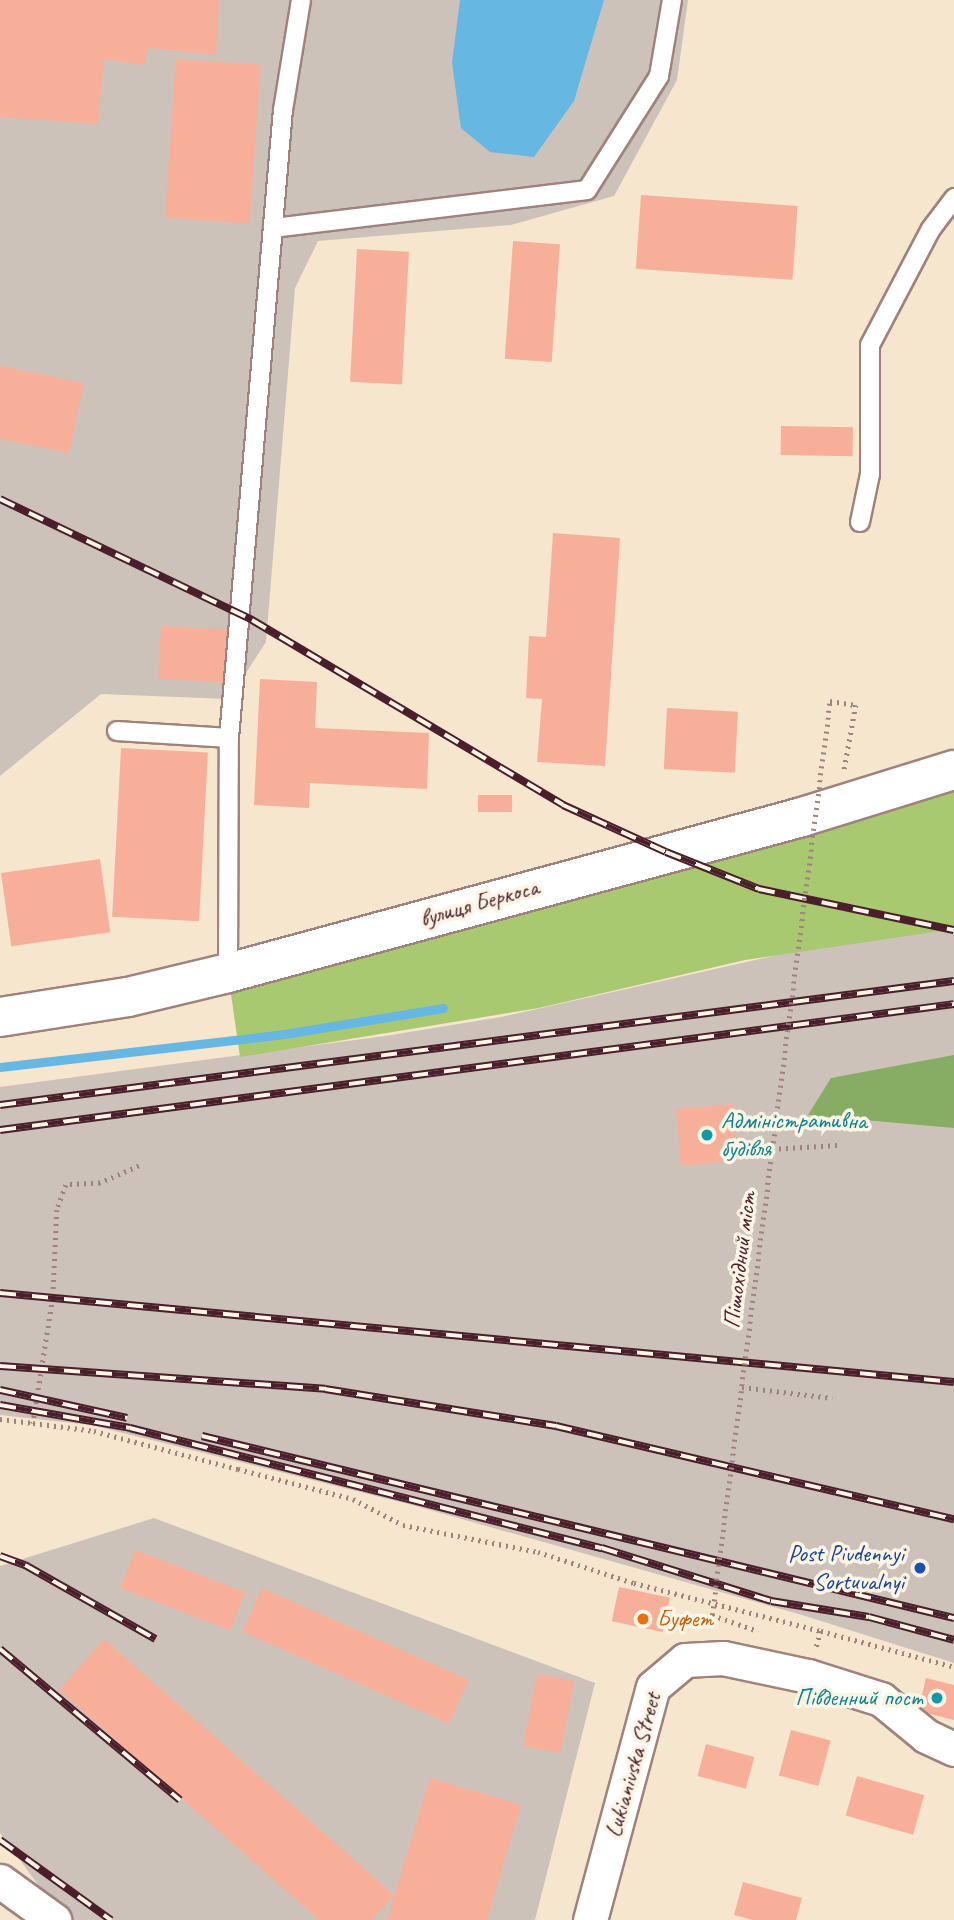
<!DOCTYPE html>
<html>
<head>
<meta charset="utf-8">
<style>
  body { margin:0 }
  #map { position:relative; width:954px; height:1920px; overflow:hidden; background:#f6e6cd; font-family:Caveat,sans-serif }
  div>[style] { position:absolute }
  .industrial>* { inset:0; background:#cdc2b9 }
  .green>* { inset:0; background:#a9c971 }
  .forest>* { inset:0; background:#86ad63 }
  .water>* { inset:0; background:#66b7e1 }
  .stream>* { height:9px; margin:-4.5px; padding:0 4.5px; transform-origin:4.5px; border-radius:4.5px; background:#66b7e1 }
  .building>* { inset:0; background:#f8af99; transform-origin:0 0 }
  .path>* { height:4.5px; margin-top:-2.25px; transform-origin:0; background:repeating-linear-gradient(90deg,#a0827c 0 2px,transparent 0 7px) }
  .roads { filter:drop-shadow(2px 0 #a0827c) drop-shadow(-2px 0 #a0827c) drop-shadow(0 2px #a0827c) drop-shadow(0 -2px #a0827c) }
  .service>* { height:18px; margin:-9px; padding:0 9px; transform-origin:9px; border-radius:9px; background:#fff }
  .minor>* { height:33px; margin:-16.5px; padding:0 16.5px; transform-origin:16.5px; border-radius:16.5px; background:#fff }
  .tertiary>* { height:38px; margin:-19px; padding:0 19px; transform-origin:19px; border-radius:19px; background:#fff }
  .rail>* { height:8px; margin-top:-4px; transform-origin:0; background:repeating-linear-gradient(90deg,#fcf5e5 0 16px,#4a1f2b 0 32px); box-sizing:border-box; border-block:2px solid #4a1f2b }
  .path-bridge>* { height:4.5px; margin-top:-2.25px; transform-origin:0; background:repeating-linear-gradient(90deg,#a0827c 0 2px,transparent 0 7px) }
  .dots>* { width:19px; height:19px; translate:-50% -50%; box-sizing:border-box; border:4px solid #fcf5e5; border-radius:50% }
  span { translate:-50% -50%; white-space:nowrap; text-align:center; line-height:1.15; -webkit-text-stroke:7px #fcf5e5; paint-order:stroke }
  .street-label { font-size:24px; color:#4a1f2b }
  .culture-label { font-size:24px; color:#0d838f }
  .left { translate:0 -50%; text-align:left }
  .right { translate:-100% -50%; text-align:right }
  .transit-label { font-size:24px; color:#164399 }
  .food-label { font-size:24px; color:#c56008 }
</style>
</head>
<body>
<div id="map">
  <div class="industrial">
    <div style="clip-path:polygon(0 0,688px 0,677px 80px,614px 196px,511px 225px,318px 241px,295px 288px,266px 642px,229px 699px,101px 694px,0 776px)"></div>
    <div style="clip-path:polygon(954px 929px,954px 1663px,802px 1615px,412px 1505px,91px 1425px,0 1415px,0 1087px,385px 1036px,501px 1017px,836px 942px)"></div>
    <div style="clip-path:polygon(154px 1518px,595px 1683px,535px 1920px,64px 1920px,0 1833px,0 1566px)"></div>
  </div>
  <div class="green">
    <div style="clip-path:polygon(954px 767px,954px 929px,745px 960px,539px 1008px,240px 1057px,228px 973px)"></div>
  </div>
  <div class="forest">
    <div style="clip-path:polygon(954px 1055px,954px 1128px,808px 1115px,831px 1078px)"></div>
  </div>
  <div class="water">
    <div style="clip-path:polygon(460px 0,604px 0,574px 101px,534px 157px,490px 152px,461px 128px,452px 63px)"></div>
  </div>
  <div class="stream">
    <div style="left:0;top:1067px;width:280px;rotate:-6.6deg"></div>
    <div style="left:278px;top:1035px;width:167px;rotate:-9.3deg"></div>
  </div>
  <div class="building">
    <div style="clip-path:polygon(0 0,219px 0,216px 55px,148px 48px,144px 65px,104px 59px,98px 124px,0 117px)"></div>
    <div style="left:176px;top:59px;width:85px;height:159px;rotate:4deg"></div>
    <div style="left:641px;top:195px;width:157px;height:74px;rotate:4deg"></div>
    <div style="left:513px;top:241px;width:47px;height:118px;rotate:4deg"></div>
    <div style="left:357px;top:249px;width:52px;height:133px;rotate:3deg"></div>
    <div style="clip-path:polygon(0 366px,84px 383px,69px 453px,0 439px)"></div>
    <div style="left:781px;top:426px;width:72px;height:29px;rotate:1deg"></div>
    <div style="clip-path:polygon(553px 533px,620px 538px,605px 766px,537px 762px,542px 699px,526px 698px,529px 636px,546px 637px)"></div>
    <div style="left:161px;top:626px;width:71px;height:53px;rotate:3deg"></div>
    <div style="clip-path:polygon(260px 679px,317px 682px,315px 728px,429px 733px,427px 789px,310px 783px,309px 808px,254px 805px)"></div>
    <div style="left:667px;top:708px;width:71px;height:61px;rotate:3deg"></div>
    <div style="left:121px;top:748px;width:87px;height:169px;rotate:3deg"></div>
    <div style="left:478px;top:795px;width:34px;height:17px"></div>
    <div style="left:100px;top:859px;width:74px;height:100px;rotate:82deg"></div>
    <div style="left:733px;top:1104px;width:57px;height:57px;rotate:85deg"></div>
    <div style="left:135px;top:1550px;width:118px;height:41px;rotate:21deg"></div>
    <div style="left:619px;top:1587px;width:52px;height:35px;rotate:12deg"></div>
    <div style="left:262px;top:1588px;width:226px;height:48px;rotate:24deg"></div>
    <div style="clip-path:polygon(104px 1639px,394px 1895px,372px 1920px,319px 1920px,59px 1690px)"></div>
    <div style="left:537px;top:1674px;width:38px;height:73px;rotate:11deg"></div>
    <div style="clip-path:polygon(926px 1678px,954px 1685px,954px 1720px,918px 1711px)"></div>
    <div style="left:791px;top:1730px;width:41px;height:47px;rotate:15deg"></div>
    <div style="left:706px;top:1744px;width:50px;height:33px;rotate:15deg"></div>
    <div style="left:857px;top:1776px;width:70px;height:41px;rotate:16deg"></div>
    <div style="clip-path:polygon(430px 1778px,521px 1805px,487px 1920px,387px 1920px)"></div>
    <div style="clip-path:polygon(743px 1882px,802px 1898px,796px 1920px,753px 1920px,734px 1915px)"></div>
  </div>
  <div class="path">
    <div style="left:830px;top:701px;width:26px;rotate:9deg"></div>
    <div style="left:856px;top:705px;width:67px;rotate:100.3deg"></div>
    <div style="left:772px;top:1149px;width:65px;rotate:-3.5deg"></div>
    <div style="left:139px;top:1166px;width:43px;rotate:156.4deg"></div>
    <div style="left:100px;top:1183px;width:34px;rotate:177deg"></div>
    <div style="left:66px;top:1185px;width:27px;rotate:110deg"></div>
    <div style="left:57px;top:1210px;width:88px;rotate:92.6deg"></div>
    <div style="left:53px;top:1298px;width:127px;rotate:99.1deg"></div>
    <div style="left:33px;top:1423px;width:62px;rotate:7.5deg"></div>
    <div style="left:94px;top:1431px;width:149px;rotate:14.8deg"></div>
    <div style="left:238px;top:1469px;width:119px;rotate:14.6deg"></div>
    <div style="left:353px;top:1499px;width:56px;rotate:27.5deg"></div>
    <div style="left:403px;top:1525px;width:138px;rotate:11.3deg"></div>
    <div style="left:538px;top:1552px;width:101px;rotate:17.9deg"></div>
    <div style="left:634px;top:1583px;width:193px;rotate:14.4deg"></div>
    <div style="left:821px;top:1631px;width:19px;rotate:106deg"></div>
    <div style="left:742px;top:1387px;width:91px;rotate:7deg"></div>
    <div style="left:0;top:1419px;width:33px;rotate:7deg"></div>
    <div style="left:712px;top:1615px;width:49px;rotate:19.2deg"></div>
    <div style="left:821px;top:1631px;width:138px;rotate:15.1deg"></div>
  </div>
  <div class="roads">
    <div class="service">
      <div style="left:273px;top:228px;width:316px;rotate:-6.9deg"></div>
      <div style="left:587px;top:190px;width:135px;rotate:-57.7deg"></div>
      <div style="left:659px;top:76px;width:77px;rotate:-80.3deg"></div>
      <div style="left:860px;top:522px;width:49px;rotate:-78.2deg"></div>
      <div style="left:870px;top:474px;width:129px;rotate:-90deg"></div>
      <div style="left:870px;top:345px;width:131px;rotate:-62.3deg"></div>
      <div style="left:931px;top:229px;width:39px;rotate:-53deg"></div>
      <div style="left:117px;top:731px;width:112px;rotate:3.6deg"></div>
      <div style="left:228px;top:973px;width:235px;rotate:-89.8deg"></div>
      <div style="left:229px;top:738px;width:630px;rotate:-85.09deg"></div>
      <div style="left:283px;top:110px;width:111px;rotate:-80.7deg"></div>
    </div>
    <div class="minor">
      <div style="left:0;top:1881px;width:67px;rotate:35.8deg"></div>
      <div style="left:590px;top:1920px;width:241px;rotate:-74.9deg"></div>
      <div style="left:653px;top:1687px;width:42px;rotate:-40.2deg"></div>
      <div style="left:685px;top:1660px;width:38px;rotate:-3deg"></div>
      <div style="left:723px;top:1658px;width:87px;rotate:12deg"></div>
      <div style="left:808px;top:1676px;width:77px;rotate:17.5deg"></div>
      <div style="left:881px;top:1699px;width:58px;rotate:39.4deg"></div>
      <div style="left:926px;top:1736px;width:31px;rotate:25deg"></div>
    </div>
    <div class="tertiary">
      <div style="left:0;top:1017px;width:130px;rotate:-8.9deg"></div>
      <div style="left:128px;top:997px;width:103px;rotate:-13.5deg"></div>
      <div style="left:228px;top:973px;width:595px;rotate:-15.2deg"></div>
      <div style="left:802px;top:817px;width:159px;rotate:-17.2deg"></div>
    </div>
  </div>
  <div class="rail">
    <div style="left:0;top:499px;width:280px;rotate:25.6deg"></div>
    <div style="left:252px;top:620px;width:362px;rotate:30.7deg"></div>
    <div style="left:563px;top:805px;width:113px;rotate:24.5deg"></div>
    <div style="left:666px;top:852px;width:100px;rotate:21.7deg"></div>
    <div style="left:759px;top:889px;width:199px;rotate:11.9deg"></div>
    <div style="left:0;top:1105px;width:962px;rotate:-7.41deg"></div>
    <div style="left:0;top:1130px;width:962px;rotate:-7.52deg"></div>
    <div style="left:0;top:1293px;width:958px;rotate:5.33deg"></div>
    <div style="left:0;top:1366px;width:326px;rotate:4deg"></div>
    <div style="left:325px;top:1389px;width:234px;rotate:9.1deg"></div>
    <div style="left:556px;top:1426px;width:409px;rotate:13.2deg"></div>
    <div style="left:0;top:1390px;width:130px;rotate:12.4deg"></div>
    <div style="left:0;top:1405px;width:132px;rotate:10deg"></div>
    <div style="left:130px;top:1428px;width:487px;rotate:14.3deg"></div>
    <div style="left:602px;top:1548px;width:177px;rotate:17.4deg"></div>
    <div style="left:771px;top:1601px;width:99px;rotate:9.3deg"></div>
    <div style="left:869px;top:1617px;width:88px;rotate:15.1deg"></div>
    <div style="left:202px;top:1436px;width:774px;rotate:13.61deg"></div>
    <div style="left:0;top:1556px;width:27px;rotate:20deg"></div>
    <div style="left:25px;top:1565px;width:150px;rotate:29.6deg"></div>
    <div style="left:0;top:1649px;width:235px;rotate:40deg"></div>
    <div style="left:0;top:1840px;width:137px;rotate:35.8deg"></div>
  </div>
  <div class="path-bridge">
    <div style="left:712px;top:1615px;width:922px;rotate:-82.64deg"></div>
  </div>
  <div class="dots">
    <div style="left:707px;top:1135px;background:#0f9aa8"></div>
    <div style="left:920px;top:1568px;background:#1a4fb4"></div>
    <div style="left:643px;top:1619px;background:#e8710a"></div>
    <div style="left:937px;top:1698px;background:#0f9aa8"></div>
  </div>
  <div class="street-label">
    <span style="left:479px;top:903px;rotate:-16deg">вулиця Беркоса</span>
    <span style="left:740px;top:1260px;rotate:-83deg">Пішохідний міст</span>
    <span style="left:633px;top:1765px;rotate:-74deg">Lukianivska Street</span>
  </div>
  <div class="culture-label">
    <span class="left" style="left:721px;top:1135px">Адміністративна<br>будівля</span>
    <span class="right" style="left:923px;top:1698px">Південний пост</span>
  </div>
  <div class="transit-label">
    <span class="right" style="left:904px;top:1568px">Post Pivdennyi<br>Sortuvalnyi</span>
  </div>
  <div class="food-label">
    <span class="left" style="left:657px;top:1619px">Буфет</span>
  </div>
</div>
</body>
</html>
